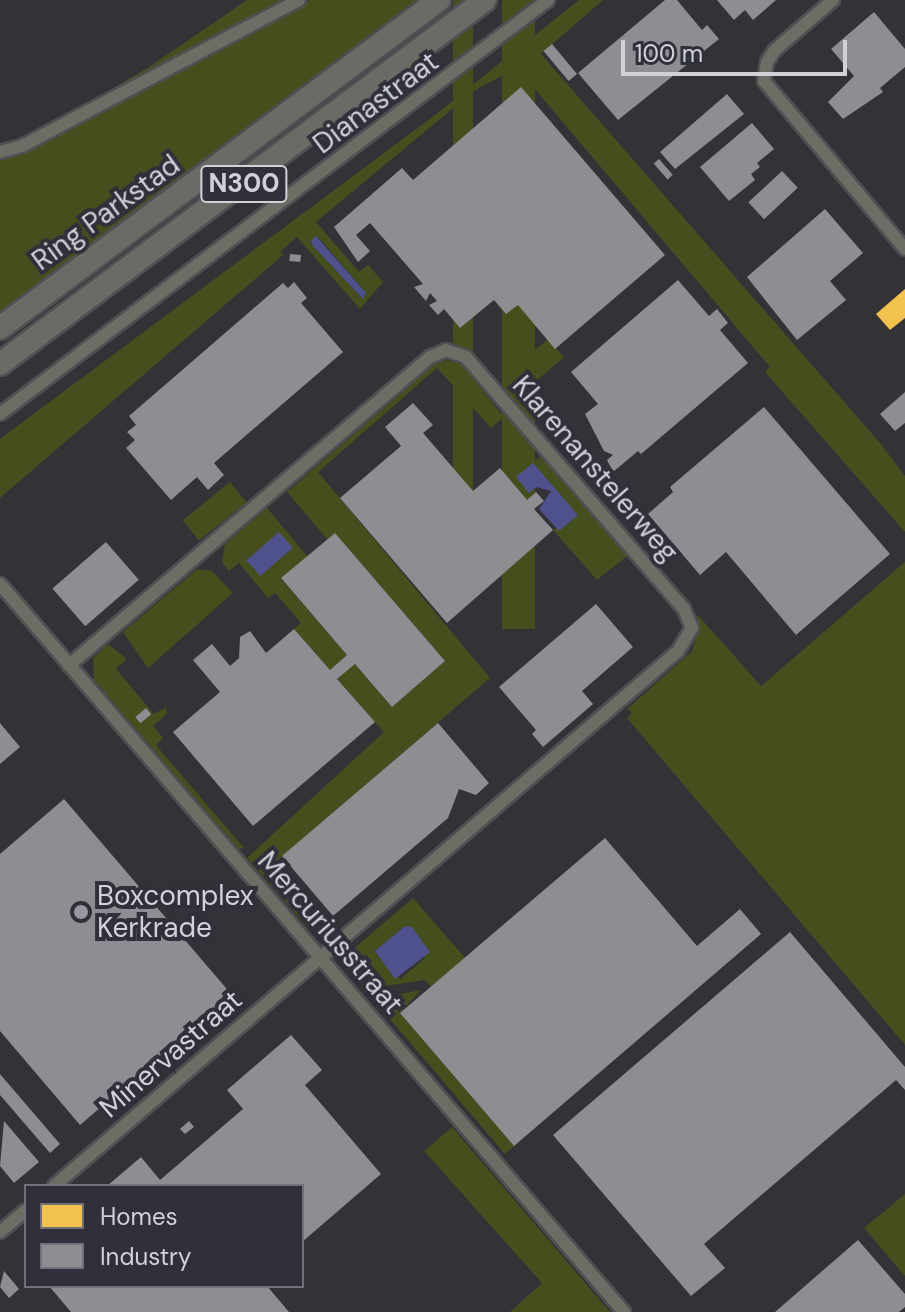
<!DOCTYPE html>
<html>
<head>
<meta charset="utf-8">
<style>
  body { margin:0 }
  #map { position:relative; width:905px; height:1312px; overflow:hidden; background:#323237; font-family:"DM Sans",sans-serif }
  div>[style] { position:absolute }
  .green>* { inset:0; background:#454f1e; transform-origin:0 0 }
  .water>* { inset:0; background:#4f518d; transform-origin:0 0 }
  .homes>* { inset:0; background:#f2c14e }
  .industry>* { inset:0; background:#8d8d92; transform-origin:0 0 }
  .roads { filter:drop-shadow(2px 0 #4f5053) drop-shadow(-2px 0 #4f5053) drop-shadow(0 2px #4f5053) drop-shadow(0 -2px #4f5053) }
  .street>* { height:12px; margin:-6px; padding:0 6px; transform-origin:6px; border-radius:6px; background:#6b6e65 }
  .highway>* { height:22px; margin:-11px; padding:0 11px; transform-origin:11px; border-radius:11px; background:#696c65 }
  .dots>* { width:22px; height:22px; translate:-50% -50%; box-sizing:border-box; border:4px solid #2f303a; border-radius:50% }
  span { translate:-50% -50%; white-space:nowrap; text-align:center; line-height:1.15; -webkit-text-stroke:8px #2f303a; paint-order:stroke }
  .shield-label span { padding:2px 6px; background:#2f303a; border:2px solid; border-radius:6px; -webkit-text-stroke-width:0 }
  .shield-label { font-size:26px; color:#d1d2d8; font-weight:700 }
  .street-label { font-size:28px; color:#d1d2d8 }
  .poi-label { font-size:28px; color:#d1d2d8 }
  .left { translate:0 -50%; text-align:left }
  .legend { position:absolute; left:24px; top:1184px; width:280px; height:104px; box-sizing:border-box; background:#2f303a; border:2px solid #707179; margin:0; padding:10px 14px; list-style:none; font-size:24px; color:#d1d2d8 }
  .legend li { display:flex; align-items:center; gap:16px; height:40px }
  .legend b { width:40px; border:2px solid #707179 }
  .scale { position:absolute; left:621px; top:40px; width:226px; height:36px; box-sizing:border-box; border:4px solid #d1d2d8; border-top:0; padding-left:10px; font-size:24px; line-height:28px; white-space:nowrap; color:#d1d2d8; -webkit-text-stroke:6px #2f303a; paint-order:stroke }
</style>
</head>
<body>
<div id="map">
  <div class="green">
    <div style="clip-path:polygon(247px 0,291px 0,37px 134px,152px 65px)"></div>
    <div style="clip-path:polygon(310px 0,422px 0,0 315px,0 158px,27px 149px)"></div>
    <div style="left:453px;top:0;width:20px;height:566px"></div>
    <div style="left:502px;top:0;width:33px;height:629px"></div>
    <div style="clip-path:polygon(evenodd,579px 0,603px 0,541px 54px,880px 443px,905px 476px,905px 532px,765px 372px,770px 367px,517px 68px,475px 90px,316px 222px,359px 272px,368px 265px,383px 282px,360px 309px,297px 237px,281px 251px,283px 255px,0 498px,0 439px,431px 118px,579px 0,319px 238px,366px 293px,363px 299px,313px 246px,311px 242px,319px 238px)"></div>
    <div style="clip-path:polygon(548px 339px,564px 357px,515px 399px,507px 388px,507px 373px)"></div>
    <div style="clip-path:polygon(447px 360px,463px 366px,504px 417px,491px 428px,437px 368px,318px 472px,490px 678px,265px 871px,314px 935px,247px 858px,384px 732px,337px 679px,355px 664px,392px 707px,445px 661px,335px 533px,327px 539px,287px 492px,435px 364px)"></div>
    <div style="clip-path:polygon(541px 456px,627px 556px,597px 580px,553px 530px,577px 515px,533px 463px)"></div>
    <div style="left:230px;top:482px;width:26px;height:61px;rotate:51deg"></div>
    <div style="clip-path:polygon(267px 508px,307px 556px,281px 579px,347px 655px,330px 670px,294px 629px,301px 623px,275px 593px,268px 598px,239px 563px,229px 571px,222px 562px,225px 544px)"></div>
    <div style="clip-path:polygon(905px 562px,905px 1045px,627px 718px,632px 713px,627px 709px,692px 651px,699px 628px,697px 614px,761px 686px)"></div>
    <div style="clip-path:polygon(197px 569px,212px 571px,233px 593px,148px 668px,123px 632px)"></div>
    <div style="clip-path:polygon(108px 644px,127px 659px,116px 669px,154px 714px,166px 707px,167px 714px,153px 726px,163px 738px,156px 745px,244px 848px,239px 849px,94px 680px,93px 658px)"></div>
    <div style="clip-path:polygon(evenodd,413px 898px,465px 958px,431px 987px,425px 980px,365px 989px,349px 971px,351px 951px,413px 898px,405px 926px,425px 958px,400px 979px,375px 951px,405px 926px)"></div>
    <div style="clip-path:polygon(421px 990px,400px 1013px,514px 1146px,505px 1154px,373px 999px)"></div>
    <div style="clip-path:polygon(452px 1127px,581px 1278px,610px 1312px,510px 1312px,542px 1283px,424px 1151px)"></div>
    <div style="clip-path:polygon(905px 1194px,905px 1276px,864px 1228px)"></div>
  </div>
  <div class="water">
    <div style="clip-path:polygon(316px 236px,366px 293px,363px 299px,313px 246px,311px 241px)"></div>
    <div style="clip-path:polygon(533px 463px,578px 515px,559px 531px,539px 509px,551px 491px,536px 487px,529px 493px,516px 477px)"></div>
    <div style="left:279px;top:532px;width:21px;height:43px;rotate:49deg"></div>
    <div style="clip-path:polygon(405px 926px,412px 927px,430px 952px,395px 979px,375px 951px)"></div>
  </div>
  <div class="homes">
    <div style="clip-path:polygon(905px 289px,905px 318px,890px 330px,876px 314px)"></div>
  </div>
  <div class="industry">
    <div style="clip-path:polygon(665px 0,677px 0,702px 30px,707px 25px,719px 39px,618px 120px,578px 73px)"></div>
    <div style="clip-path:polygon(717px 0,776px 0,753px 20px,745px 10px,734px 20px)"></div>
    <div style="clip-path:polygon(874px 12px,905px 49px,905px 67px,880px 88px,883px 92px,843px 119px,828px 102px,854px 76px,831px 49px)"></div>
    <div style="left:552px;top:44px;width:39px;height:11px;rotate:50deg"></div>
    <div style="clip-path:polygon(521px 87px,665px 255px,555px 349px,518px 305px,506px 314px,494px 300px,460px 328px,444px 309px,438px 315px,429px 305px,437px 301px,430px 293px,426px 301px,414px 287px,423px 284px,370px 223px,356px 235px,370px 251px,358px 262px,334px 227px,402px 168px,413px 180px)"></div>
    <div style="clip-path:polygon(727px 94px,744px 114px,675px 169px,660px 152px)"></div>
    <div style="clip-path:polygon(752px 123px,774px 149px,757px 163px,760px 167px,751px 174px,755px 180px,729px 201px,700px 167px)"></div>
    <div style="left:659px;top:159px;width:21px;height:7px;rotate:49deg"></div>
    <div style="left:782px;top:171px;width:23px;height:46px;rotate:47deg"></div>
    <div style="clip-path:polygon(825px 209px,863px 253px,830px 281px,846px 300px,797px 340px,747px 277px)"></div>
    <div style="left:290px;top:254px;width:11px;height:7px;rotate:5deg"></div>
    <div style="clip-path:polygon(678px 280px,709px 316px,717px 309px,728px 323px,720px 330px,748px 363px,641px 454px,638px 451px,613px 472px,607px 460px,613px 455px,604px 451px,585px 414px,598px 404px,571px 372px)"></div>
    <div style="clip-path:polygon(294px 282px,307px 298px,301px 303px,343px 352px,214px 463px,224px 475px,208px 490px,197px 477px,171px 500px,126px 448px,135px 440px,127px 432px,136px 425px,129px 416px,283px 283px,288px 288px)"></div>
    <div style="clip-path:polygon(905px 392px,905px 423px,895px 431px,880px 414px)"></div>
    <div style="clip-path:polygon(413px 403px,433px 425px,423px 433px,473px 491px,500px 468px,527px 500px,536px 492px,544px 501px,534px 509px,553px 530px,447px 623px,340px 498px,401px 446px,385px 427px)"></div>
    <div style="clip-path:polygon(764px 407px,890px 554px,796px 635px,726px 552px,700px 575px,648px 514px,673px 492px,670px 487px)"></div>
    <div style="clip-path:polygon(335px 533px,445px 661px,392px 707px,355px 664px,337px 679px,375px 722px,253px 826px,173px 732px,220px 692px,193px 660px,212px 644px,230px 666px,239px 658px,240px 637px,250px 631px,266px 653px,294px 629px,330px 670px,347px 655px,281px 578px)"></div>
    <div style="left:106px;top:542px;width:50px;height:71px;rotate:49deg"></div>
    <div style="clip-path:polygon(596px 604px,633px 647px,582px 691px,593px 704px,543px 747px,532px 734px,536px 730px,499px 687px)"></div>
    <div style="left:146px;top:708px;width:8px;height:14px;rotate:50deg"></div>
    <div style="clip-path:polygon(0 723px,20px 747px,0 764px)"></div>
    <div style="clip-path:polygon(438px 723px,489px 783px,476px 795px,459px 789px,448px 818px,333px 916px,282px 856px)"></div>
    <div style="clip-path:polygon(64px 799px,232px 995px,80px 1125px,0 1031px,0 854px)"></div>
    <div style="clip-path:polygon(605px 838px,697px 946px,740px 909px,761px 934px,514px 1146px,400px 1013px)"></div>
    <div style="clip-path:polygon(790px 932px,905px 1067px,905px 1090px,896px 1080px,704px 1244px,725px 1268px,691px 1296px,553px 1135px)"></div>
    <div style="clip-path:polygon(291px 1035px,322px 1070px,305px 1085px,381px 1174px,302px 1242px,302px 1186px,107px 1186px,141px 1157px,160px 1180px,243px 1109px,227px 1090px)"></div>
    <div style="clip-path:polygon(0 1074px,60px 1144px,50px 1153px,0 1095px)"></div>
    <div style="clip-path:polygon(4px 1121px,39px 1162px,14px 1183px,0 1166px)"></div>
    <div style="clip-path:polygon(189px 1121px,194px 1127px,185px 1134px,180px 1129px)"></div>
    <div style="clip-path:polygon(858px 1240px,905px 1294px,905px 1307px,899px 1312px,775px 1312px)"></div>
    <div style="clip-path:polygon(4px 1271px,19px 1289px,9px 1298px,0 1287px)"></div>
    <div style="clip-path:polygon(49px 1286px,267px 1286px,289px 1312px,71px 1312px)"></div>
  </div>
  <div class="roads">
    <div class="street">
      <div style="left:833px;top:0;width:77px;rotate:139.2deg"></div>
      <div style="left:775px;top:50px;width:14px;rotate:124deg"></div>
      <div style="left:767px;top:62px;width:19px;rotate:99deg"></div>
      <div style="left:764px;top:81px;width:219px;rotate:50deg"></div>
      <div style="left:0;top:152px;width:23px;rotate:-15deg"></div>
      <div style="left:22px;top:146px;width:313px;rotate:-27.8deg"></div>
      <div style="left:0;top:414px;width:687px;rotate:-37.07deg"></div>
      <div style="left:0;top:584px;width:959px;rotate:49.4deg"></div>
      <div style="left:54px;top:1186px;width:822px;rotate:-40.61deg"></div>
      <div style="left:678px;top:651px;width:27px;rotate:-59deg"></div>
      <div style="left:692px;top:628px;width:21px;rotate:-113deg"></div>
      <div style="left:684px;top:609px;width:333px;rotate:-130.9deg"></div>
      <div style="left:466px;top:357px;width:21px;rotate:-161deg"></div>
      <div style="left:446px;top:350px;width:17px;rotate:156deg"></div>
      <div style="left:430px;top:357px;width:475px;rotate:139.5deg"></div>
      <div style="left:0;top:1232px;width:34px;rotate:-40deg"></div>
    </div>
    <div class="highway">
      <div style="left:0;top:328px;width:548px;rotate:-36.77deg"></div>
      <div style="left:0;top:364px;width:606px;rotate:-36.89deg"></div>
    </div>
  </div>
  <div class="dots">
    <div style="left:81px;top:912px;background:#999aa0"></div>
  </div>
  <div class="shield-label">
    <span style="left:244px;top:184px">N300</span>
  </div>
  <div class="street-label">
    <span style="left:376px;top:103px;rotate:-37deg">Dianastraat</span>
    <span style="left:106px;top:213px;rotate:-36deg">Ring Parkstad</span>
    <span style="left:595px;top:469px;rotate:49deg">Klarenanstelerweg</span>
    <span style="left:330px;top:933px;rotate:49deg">Mercuriusstraat</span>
    <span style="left:171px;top:1054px;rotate:-41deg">Minervastraat</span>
  </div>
  <div class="poi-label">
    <span class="left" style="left:97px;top:912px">Boxcomplex<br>Kerkrade</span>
  </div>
  <ul class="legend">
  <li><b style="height:22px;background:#f2c14e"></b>Homes</li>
  <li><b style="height:22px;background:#8d8d92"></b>Industry</li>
  </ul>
  <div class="scale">100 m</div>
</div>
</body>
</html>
